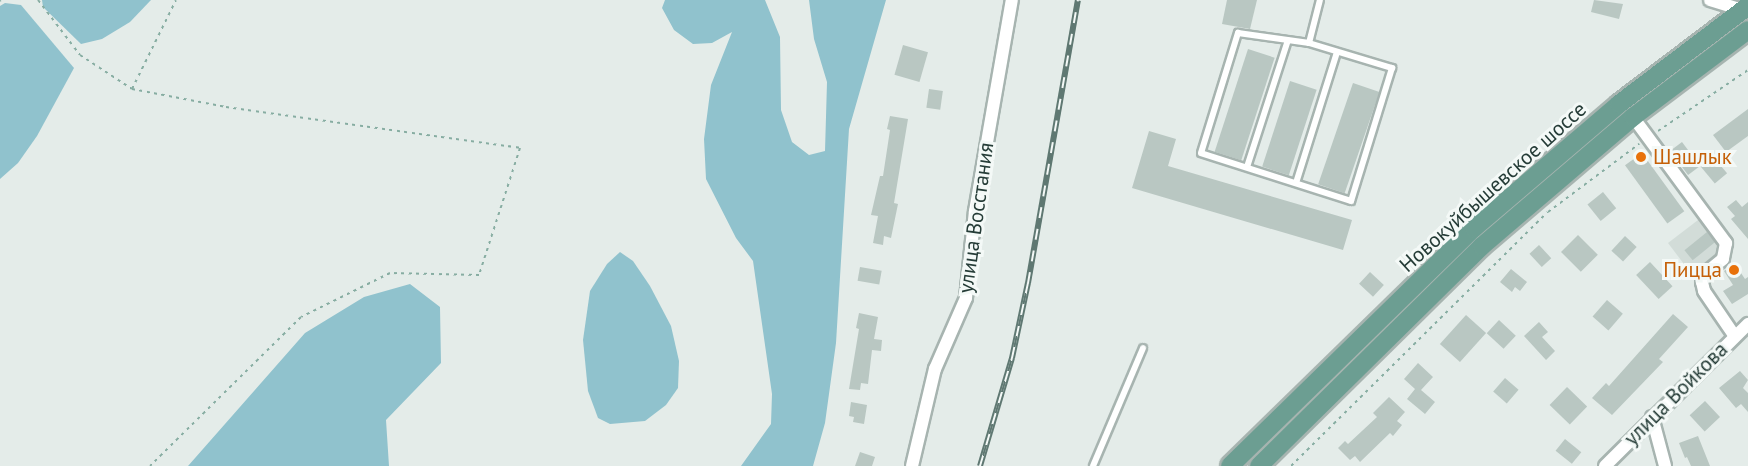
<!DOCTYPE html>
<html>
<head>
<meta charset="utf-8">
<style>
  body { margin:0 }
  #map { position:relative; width:1748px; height:466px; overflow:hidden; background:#e4ece9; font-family:"PT Sans",sans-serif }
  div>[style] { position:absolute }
  .built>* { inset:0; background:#d2dcd8 }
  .water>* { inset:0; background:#90c2cd }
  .building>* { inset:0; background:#b9c7c2; transform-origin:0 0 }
  .path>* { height:2px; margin-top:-1px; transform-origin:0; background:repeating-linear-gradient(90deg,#87ada2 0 3px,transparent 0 7.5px) }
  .roads { filter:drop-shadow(2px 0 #a7b4b0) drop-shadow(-2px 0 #a7b4b0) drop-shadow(0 2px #a7b4b0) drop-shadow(0 -2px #a7b4b0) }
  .service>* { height:6px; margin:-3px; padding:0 3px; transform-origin:3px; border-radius:3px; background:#fff }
  .minor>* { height:12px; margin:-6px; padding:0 6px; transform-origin:6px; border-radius:6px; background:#fff }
  .primary>* { height:18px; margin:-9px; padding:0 9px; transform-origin:9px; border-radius:9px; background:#6c9e92 }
  .rail>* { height:6px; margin-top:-3px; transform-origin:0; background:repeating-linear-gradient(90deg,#f4f9f7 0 11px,#5f7872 0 22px); box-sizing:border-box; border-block:2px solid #5f7872 }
  .dots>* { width:16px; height:16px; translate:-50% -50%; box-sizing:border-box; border:3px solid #f4f9f7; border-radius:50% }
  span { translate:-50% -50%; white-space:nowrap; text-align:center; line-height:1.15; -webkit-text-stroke:6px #f4f9f7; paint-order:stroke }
  .food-label { font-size:21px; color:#c56008 }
  .left { translate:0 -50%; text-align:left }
  .right { translate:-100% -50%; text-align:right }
  .street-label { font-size:21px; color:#253c37 }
</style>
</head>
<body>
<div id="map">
  <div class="built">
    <div style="clip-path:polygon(1702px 217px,1723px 244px,1717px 258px,1693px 276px,1668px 243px)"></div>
  </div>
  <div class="water">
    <div style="clip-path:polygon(42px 0,151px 0,130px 22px,102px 39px,81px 44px,43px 7px)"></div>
    <div style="clip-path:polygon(665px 0,765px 0,780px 37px,781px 110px,792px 142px,809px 155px,825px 151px,827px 82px,814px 39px,809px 0,886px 0,849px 129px,836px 343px,825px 423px,813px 466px,741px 466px,771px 424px,772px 394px,753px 261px,736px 238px,706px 179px,704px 139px,711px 85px,732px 32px,712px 43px,693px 44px,674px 30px,662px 8px)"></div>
    <div style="clip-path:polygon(5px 3px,21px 5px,74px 68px,37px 136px,18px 163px,0 179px,0 6px)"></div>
    <div style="clip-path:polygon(620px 252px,633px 261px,650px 286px,671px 326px,679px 361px,678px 388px,666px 405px,645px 421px,610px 424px,598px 418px,588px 391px,583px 340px,590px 291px,607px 264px)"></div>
    <div style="clip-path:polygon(410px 284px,440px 307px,441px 363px,386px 420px,389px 466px,188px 466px,305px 333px,364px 297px)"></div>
  </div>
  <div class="building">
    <div style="clip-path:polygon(1227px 0,1257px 0,1250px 29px,1222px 24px)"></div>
    <div style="clip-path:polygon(1594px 0,1623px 4px,1619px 19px,1591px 12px)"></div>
    <div style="left:903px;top:45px;width:26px;height:31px;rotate:16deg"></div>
    <div style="left:1248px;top:49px;width:28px;height:108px;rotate:18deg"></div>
    <div style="left:1290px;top:81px;width:28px;height:90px;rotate:18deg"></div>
    <div style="left:1353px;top:83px;width:28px;height:107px;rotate:19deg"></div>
    <div style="left:929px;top:89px;width:14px;height:19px;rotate:8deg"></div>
    <div style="clip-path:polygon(1748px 109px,1748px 136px,1726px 152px,1713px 135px)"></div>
    <div style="clip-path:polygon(890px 116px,908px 119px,894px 203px,898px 204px,891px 238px,884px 236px,883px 245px,873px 243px,878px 216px,871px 215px,880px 176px,883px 176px,890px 130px,887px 129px)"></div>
    <div style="clip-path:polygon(1149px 131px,1176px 139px,1168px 166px,1352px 220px,1343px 250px,1132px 188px)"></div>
    <div style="left:1682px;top:142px;width:30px;height:15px;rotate:53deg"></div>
    <div style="left:1642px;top:153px;width:72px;height:21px;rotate:54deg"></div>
    <div style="left:1711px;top:154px;width:25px;height:16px;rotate:50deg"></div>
    <div style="left:1603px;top:192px;width:21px;height:20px;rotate:51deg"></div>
    <div style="clip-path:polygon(1736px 200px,1742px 207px,1748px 202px,1748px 239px,1731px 219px,1735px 216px,1727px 207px)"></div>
    <div style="left:1707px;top:232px;width:13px;height:29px;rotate:51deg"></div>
    <div style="left:1578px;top:235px;width:28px;height:24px;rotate:45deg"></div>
    <div style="left:1625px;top:236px;width:16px;height:20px;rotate:43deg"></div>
    <div style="left:1539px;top:245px;width:18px;height:13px;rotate:47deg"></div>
    <div style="left:1650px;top:262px;width:33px;height:19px;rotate:47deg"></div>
    <div style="clip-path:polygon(1735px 264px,1745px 279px,1748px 277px,1748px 294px,1732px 304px,1723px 291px,1733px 285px,1724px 271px)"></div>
    <div style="left:860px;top:267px;width:22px;height:14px;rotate:10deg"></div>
    <div style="clip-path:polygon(1511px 269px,1527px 282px,1520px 291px,1515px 287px,1512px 292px,1500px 282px)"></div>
    <div style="left:1370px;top:272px;width:19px;height:16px;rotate:43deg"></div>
    <div style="left:1607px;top:300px;width:21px;height:22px;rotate:41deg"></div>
    <div style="clip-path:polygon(859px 313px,878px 317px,874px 339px,882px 340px,881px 351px,872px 350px,868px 384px,861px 383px,860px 390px,849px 389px,859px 329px,856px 328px)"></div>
    <div style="clip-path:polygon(1673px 314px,1688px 327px,1659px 359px,1663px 362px,1612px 415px,1592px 398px,1606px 383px,1609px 386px)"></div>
    <div style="left:1466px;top:315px;width:27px;height:39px;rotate:42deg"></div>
    <div style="left:1499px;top:320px;width:23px;height:18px;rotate:43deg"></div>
    <div style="clip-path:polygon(1539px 322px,1548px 332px,1542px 337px,1555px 351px,1546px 360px,1524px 336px)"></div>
    <div style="clip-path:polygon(1418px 363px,1433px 377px,1421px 390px,1435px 402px,1425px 414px,1407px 399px,1415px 389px,1404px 379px)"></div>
    <div style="clip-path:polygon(1740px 371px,1748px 380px,1743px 388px,1748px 393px,1748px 412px,1741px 404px,1736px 408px,1719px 388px)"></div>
    <div style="left:1505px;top:378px;width:18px;height:18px;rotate:41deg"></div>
    <div style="left:1567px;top:387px;width:28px;height:25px;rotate:44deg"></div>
    <div style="clip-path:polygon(1389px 397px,1405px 412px,1397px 421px,1402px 425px,1393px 436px,1390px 433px,1360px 462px,1355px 456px,1350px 460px,1338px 448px,1345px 441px,1348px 444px,1377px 417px,1373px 413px)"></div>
    <div style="left:1705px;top:401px;width:22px;height:21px;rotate:47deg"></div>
    <div style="clip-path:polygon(851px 402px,867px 405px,864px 424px,853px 422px,854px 417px,849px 416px)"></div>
    <div style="clip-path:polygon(1698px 436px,1710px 466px,1691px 466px,1687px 457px,1685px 458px,1679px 443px)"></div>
    <div style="left:1565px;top:439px;width:21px;height:15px;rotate:39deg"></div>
    <div style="clip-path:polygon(860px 452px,875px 457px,872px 466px,855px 466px)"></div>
  </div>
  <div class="path">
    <div style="left:38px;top:0;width:69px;rotate:52.6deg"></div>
    <div style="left:80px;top:55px;width:62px;rotate:33.2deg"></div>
    <div style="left:132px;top:89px;width:96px;rotate:10.8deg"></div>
    <div style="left:226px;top:107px;width:297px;rotate:7.9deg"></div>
    <div style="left:520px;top:148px;width:133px;rotate:107.9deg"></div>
    <div style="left:479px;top:275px;width:89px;rotate:-178.7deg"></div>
    <div style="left:390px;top:273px;width:99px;rotate:153.7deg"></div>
    <div style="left:301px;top:317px;width:212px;rotate:135.4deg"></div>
    <div style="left:0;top:1px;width:1px;rotate:-45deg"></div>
    <div style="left:132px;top:89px;width:99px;rotate:-63.7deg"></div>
    <div style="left:1658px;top:131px;width:109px;rotate:-34.1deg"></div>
    <div style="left:1291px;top:466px;width:361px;rotate:-44.7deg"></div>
    <div style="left:1548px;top:212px;width:114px;rotate:-36.8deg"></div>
  </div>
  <div class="roads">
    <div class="service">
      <div style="left:1238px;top:33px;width:72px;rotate:8deg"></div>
      <div style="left:1309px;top:43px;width:87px;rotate:16.8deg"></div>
      <div style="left:1392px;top:68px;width:139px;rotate:107.1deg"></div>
      <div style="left:1351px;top:201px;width:157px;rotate:-162.3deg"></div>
      <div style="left:1201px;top:153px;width:126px;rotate:-72.9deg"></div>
      <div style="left:1309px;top:43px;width:44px;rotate:-75.7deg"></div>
      <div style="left:1247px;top:167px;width:133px;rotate:-72.1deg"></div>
      <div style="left:1296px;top:183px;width:137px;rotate:-72.6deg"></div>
      <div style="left:1093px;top:466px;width:128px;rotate:-67deg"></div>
    </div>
    <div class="minor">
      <div style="left:1710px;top:0;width:34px;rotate:17deg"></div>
      <div style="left:1633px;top:117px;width:157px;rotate:53.6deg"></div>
      <div style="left:1726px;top:243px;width:16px;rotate:101deg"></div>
      <div style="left:1723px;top:259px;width:22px;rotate:141deg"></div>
      <div style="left:1706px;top:273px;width:10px;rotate:114deg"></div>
      <div style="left:1702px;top:282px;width:9px;rotate:77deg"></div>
      <div style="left:1704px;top:291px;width:53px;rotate:55.7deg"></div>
      <div style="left:1652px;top:417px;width:51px;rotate:75.1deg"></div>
      <div style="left:912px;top:466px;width:100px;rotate:-76.7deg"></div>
      <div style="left:935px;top:369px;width:77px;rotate:-66.4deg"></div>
      <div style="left:966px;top:298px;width:87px;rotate:-84.1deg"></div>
      <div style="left:975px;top:211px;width:214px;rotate:-80.1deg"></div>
      <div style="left:1605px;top:466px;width:202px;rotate:-44.8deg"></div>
    </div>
    <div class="primary">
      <div style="left:1230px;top:466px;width:341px;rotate:-44.3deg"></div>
      <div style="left:1474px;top:228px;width:191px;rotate:-40.5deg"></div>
      <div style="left:1619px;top:104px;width:162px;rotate:-37.2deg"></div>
      <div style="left:1259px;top:466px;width:313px;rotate:-44.6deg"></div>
      <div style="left:1482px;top:246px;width:199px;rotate:-40.5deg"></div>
      <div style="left:1633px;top:117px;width:144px;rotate:-37.1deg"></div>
    </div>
  </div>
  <div class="rail">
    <div style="left:980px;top:466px;width:113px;rotate:-73.5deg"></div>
    <div style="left:1012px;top:358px;width:77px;rotate:-78deg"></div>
    <div style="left:1028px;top:283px;width:287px;rotate:-80deg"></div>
  </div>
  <div class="dots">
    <div style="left:1641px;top:157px;background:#e8710a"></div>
    <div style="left:1734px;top:270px;background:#e8710a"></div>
  </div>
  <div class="food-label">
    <span class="left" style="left:1653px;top:157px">Шашлык</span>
    <span class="right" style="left:1722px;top:270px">Пицца</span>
  </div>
  <div class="street-label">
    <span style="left:1493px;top:187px;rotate:-42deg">Новокуйбышевское шоссе</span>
    <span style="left:976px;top:218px;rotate:-82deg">улица Восстания</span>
    <span style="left:1676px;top:394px;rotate:-45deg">улица Войкова</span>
  </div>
</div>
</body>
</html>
